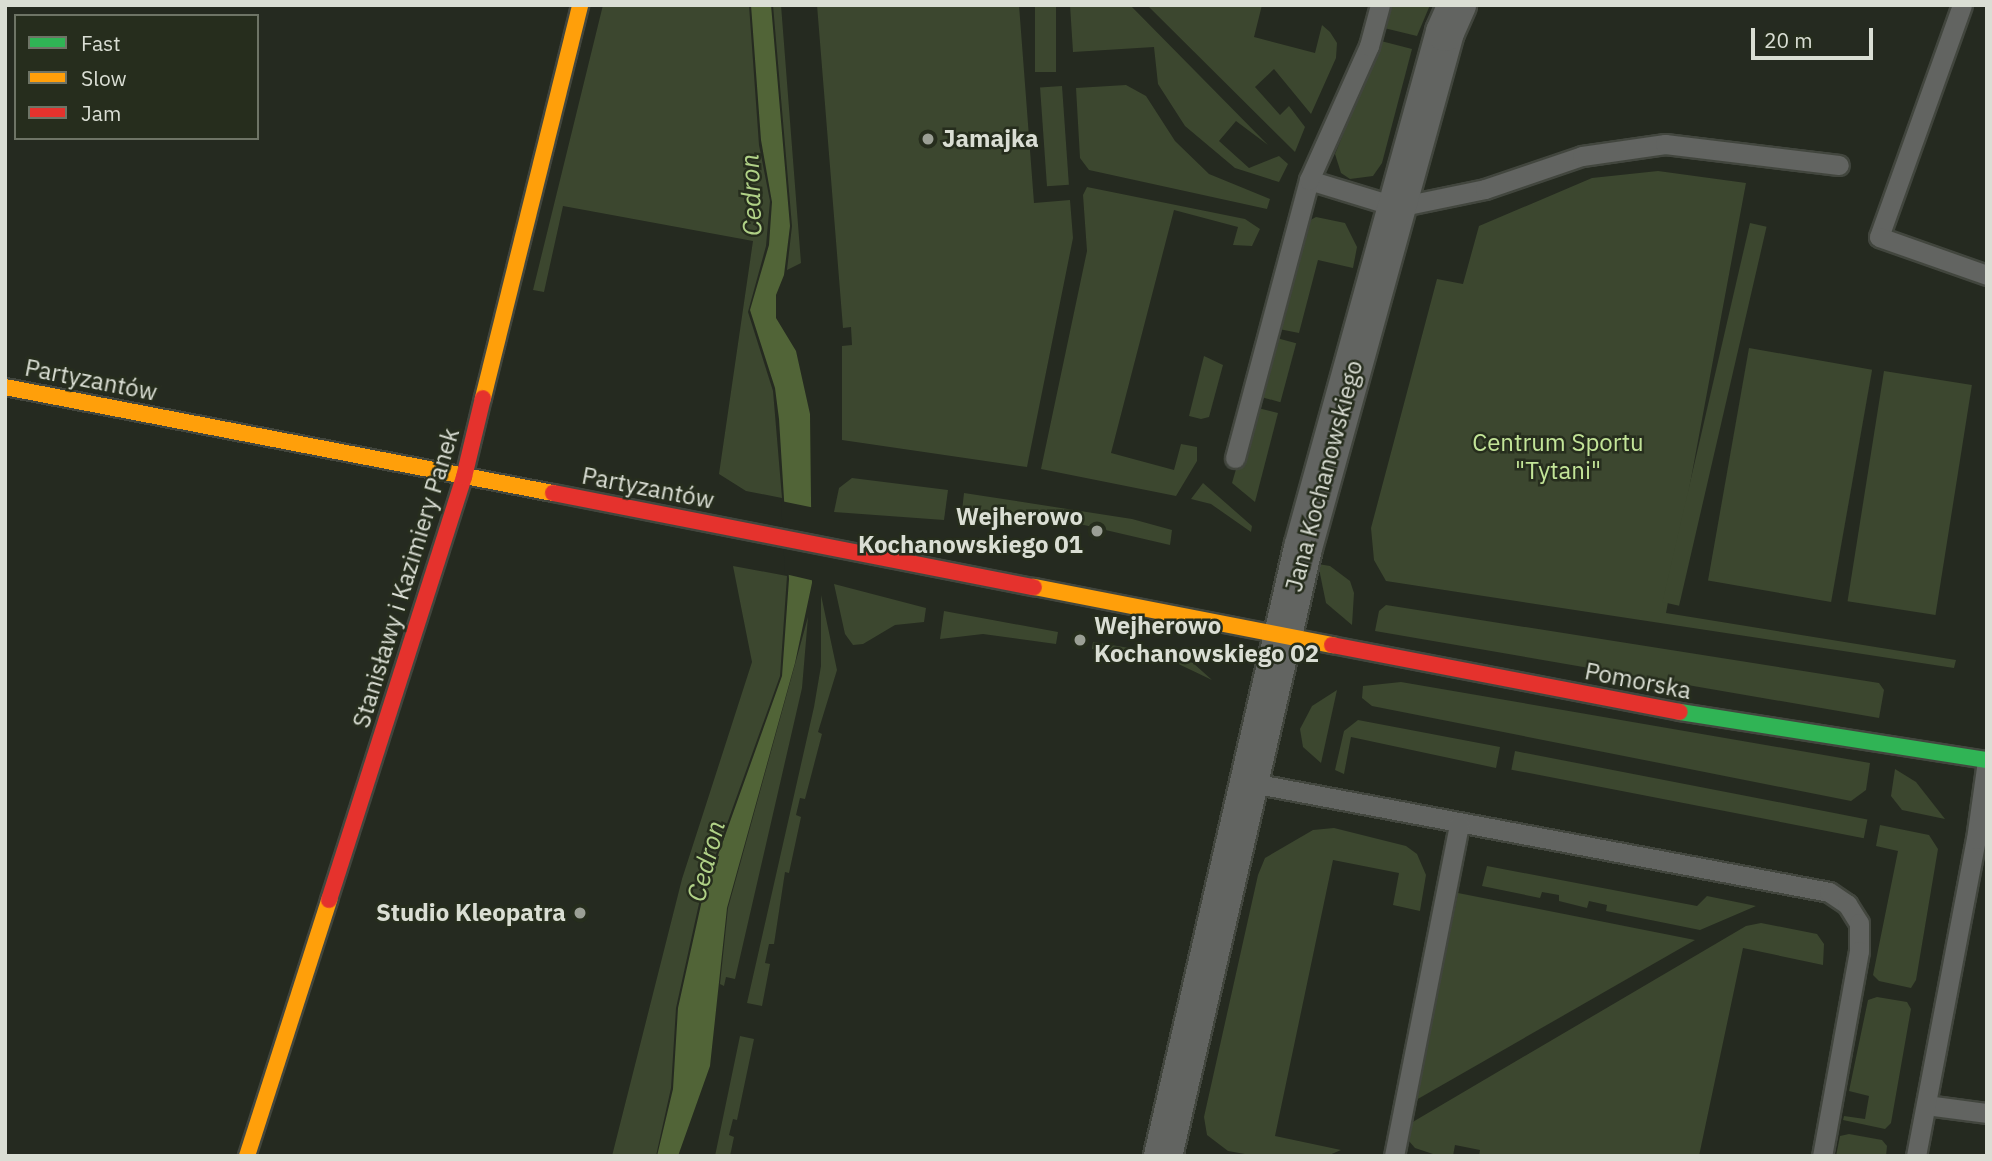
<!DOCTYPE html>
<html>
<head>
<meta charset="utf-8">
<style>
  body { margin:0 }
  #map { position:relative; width:1992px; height:1161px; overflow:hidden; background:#252a20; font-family:"IBM Plex Sans",sans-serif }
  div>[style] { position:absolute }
  .green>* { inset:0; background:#3c472f; transform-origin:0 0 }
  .water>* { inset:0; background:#516437 }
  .pier>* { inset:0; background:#252a20 }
  .roads { filter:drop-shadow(2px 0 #42463e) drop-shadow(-2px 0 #42463e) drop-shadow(0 2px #42463e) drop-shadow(0 -2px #42463e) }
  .lane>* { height:19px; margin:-9.5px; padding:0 9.5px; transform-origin:9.5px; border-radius:9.5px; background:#626461 }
  .street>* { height:38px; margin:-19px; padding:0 19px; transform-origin:19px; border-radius:19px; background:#626461 }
  .fast>* { height:16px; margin:-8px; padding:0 8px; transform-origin:8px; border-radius:8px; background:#30b455 }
  .slow>* { height:16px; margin:-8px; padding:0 8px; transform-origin:8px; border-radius:8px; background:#ff9f0a }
  .jam>* { height:16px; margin:-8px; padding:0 8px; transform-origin:8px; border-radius:8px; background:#e5322d }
  .dots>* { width:19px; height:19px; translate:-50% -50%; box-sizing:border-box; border:4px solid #262d1d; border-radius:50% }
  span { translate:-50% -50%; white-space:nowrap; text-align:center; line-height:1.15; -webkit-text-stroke:5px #262d1d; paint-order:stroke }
  .poi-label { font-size:24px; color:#daded4; font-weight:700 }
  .left { translate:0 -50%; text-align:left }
  .right { translate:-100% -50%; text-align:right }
  .street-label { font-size:24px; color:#daded4 }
  .park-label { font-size:24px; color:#c3e598 }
  .water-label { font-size:26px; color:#b1d287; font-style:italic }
  .frame { position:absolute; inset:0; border:7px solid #daded4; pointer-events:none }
  .legend { position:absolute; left:14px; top:14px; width:245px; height:126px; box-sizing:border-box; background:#262d1d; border:2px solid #6e7466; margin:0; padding:9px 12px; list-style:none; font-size:21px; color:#daded4 }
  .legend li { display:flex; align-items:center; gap:14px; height:35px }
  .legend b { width:35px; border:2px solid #6e7466 }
  .scale { position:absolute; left:1751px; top:28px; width:122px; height:32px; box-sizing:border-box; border:4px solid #daded4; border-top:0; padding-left:9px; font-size:21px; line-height:24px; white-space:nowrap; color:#daded4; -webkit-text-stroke:5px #262d1d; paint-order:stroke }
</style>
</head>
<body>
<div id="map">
  <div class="green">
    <div style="clip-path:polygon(603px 5px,749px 5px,759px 145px,770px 201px,766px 246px,748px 312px,773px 391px,782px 498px,746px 491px,719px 474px,753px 241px,563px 206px,544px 292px,533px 290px)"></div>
    <div style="clip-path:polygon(773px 5px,781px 5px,801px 263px,787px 270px,792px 226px)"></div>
    <div style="clip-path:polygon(817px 5px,1019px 5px,1034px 203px,1070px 200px,1073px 238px,1027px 467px,842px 440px,842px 346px,852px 345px,851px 327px,843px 328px)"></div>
    <div style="left:1035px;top:5px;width:21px;height:67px"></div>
    <div style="clip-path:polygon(1070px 5px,1130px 5px,1268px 145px,1236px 121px,1219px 141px,1249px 168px,1279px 156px,1288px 164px,1279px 182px,1235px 168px,1185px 126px,1158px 84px,1154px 47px,1073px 52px)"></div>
    <div style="clip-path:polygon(1147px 5px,1262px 5px,1254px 37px,1315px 53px,1322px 25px,1330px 32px,1337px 43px,1336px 58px,1311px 114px,1274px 69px,1255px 87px,1280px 115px,1289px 106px,1305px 127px,1295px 152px)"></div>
    <div style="clip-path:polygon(1389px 5px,1430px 5px,1417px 36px,1384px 28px)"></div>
    <div style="clip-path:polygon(1381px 41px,1412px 49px,1382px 163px,1373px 176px,1350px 179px,1341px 173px,1335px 154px)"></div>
    <div style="clip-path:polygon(1126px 85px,1146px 96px,1175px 141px,1209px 174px,1270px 199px,1267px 209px,1089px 170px,1080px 158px,1076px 88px)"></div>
    <div style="left:1062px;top:86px;width:99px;height:22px;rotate:86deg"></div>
    <div style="clip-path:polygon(1658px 171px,1746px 183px,1666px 613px,1956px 660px,1954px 668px,1386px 581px,1374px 560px,1371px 528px,1437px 279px,1463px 284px,1479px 226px,1592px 178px)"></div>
    <div style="clip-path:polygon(1087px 187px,1245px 219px,1260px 229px,1252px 246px,1233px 245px,1238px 227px,1174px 210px,1111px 453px,1174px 470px,1181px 444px,1197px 447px,1197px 461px,1176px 496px,1041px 469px,1087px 251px,1083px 195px)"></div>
    <div style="clip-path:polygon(1316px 217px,1345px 223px,1357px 247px,1353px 268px,1318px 260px,1299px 333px,1274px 328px,1303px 224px)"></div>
    <div style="left:1750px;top:223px;width:17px;height:389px;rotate:13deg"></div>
    <div style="left:1273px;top:337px;width:24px;height:61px;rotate:15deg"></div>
    <div style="left:1749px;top:348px;width:125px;height:236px;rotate:10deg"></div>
    <div style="clip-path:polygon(1204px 356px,1223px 365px,1209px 417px,1201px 419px,1189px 416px)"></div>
    <div style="left:1884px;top:371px;width:89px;height:233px;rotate:9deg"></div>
    <div style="clip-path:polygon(1254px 407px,1278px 413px,1255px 502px,1232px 483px)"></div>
    <div style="clip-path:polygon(852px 478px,948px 490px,944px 520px,834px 512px,839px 488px)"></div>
    <div style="clip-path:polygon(1203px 483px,1252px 526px,1251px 532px,1211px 504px,1191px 499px)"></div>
    <div style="clip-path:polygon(964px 493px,1132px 519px,1172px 530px,1170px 545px,1084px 525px,1003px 517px,961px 520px)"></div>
    <div style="clip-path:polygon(1318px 564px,1330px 566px,1350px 581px,1354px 593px,1352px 625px,1326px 603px)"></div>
    <div style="clip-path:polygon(733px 566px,787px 576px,780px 676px,700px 899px,676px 1008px,671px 1088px,656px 1156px,612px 1156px,682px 879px,752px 662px)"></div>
    <div style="clip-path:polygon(834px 584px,926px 608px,924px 622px,895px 625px,863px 644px,853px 645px,845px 634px)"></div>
    <div style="clip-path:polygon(821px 595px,837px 670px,818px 732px,822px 734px,805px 799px,800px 798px,796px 815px,801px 817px,789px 873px,785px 872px,774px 944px,769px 944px,765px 963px,770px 964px,762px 1006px,747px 1003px,814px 707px,821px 666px)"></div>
    <div style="clip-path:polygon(1386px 605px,1879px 683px,1884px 690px,1879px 718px,1375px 631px,1379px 611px)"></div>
    <div style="clip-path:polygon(944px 611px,1058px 632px,1056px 644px,983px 634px,940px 639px)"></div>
    <div style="clip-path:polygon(808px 617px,802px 688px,735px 979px,726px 977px,724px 986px,720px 984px,728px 908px)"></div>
    <div style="clip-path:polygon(1093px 642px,1166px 654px,1193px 663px,1212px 680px,1168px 659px,1092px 649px)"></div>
    <div style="clip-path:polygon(1401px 682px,1870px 763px,1866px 790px,1851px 801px,1372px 706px,1362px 698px,1363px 686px)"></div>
    <div style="clip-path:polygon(1337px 690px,1321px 763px,1303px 747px,1300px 729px,1312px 706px)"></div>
    <div style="clip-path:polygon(1358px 720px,1500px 747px,1496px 768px,1351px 737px,1344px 774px,1335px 770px,1344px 731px)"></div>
    <div style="left:1515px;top:751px;width:359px;height:19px;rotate:11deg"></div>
    <div style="clip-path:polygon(1895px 769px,1916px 782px,1945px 819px,1902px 810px,1891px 796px)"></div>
    <div style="clip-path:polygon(1880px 825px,1929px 835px,1938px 849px,1916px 980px,1911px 988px,1879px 981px,1873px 975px,1898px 851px,1876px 846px)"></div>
    <div style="clip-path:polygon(1334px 828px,1406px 846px,1417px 854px,1426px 875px,1420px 911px,1393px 905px,1399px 873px,1333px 860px,1275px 1136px,1341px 1150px,1327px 1156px,1256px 1156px,1228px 1151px,1207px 1135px,1204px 1117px,1258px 875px,1265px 858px,1313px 830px)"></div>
    <div style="clip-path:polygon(1487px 866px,1697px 906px,1707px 896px,1756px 906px,1700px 930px,1606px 911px,1607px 905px,1589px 901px,1587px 908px,1559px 901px,1559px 895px,1542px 892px,1540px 898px,1482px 886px)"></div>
    <div style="clip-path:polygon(1458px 893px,1695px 940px,1416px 1100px)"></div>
    <div style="clip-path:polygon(1761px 923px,1817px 934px,1824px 944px,1823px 965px,1743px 948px,1699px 1156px,1479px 1156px,1480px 1150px,1455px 1145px,1453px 1156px,1439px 1156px,1415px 1148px,1408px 1140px,1411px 1123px,1746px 926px)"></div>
    <div style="clip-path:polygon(1877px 997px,1907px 1002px,1911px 1009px,1891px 1123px,1885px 1129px,1843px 1120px,1844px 1116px,1865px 1119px,1869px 1096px,1849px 1091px,1868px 1000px)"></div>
    <div style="clip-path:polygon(740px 1036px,754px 1039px,737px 1120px,733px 1119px,729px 1135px,734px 1137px,730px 1156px,715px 1156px)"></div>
    <div style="clip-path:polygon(1849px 1134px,1882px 1140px,1887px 1146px,1886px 1156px,1836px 1156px,1840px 1136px)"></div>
  </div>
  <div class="water">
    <div style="clip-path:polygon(751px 5px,771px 5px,790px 226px,784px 275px,776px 295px,776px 318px,796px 351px,810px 414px,812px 583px,795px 663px,727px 908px,710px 1066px,678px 1156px,657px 1156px,673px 1089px,678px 1008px,702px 900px,782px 676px,789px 579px,779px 419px,775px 388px,750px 310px,769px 245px,772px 202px,761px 140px)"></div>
  </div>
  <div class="pier">
    <div style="clip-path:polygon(781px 501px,815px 508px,815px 581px,785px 574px)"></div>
  </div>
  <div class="roads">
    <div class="lane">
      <div style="left:1962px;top:5px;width:246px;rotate:109.7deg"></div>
      <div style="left:1879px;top:237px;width:114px;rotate:19.4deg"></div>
      <div style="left:1309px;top:180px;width:93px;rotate:16.9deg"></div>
      <div style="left:1398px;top:207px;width:89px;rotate:-11.7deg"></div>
      <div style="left:1485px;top:189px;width:102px;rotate:-18.8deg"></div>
      <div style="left:1582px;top:156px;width:84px;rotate:-8.2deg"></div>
      <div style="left:1665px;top:144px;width:175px;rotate:6.9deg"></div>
      <div style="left:1235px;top:458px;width:288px;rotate:-75.1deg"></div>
      <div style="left:1309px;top:180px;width:147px;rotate:-65.9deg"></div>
      <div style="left:1369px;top:46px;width:42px;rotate:-75deg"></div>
      <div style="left:1247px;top:782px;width:592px;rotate:10.7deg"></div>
      <div style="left:1829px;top:892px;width:22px;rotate:34deg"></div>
      <div style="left:1847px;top:904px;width:22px;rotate:58deg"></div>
      <div style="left:1859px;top:923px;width:28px;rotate:90deg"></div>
      <div style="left:1859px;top:951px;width:208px;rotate:100.2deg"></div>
      <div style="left:1926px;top:1105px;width:62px;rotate:7.5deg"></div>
      <div style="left:1394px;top:1156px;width:337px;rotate:-78.9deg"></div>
      <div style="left:1916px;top:1156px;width:323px;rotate:-79.3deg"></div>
      <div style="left:1976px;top:839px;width:79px;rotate:-82deg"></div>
    </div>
    <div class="street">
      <div style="left:1163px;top:1156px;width:624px;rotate:-77.03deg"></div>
      <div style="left:1303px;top:548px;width:535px;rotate:-74.61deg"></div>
      <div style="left:1445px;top:32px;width:30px;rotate:-66deg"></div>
    </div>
    <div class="fast">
      <div style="left:1680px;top:712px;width:311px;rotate:8.9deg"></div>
    </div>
    <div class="slow">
      <div style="left:5px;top:387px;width:558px;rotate:10.95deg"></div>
      <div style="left:483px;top:398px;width:405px;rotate:-76.1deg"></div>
      <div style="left:1034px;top:587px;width:304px;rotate:11deg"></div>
      <div style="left:247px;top:1156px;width:269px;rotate:-72.2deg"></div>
    </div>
    <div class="jam">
      <div style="left:553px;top:493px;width:490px;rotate:11.1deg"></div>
      <div style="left:1332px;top:645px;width:354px;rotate:10.9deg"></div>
      <div style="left:329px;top:900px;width:444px;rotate:-72.3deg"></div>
      <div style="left:464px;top:477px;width:81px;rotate:-76.5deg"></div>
    </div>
  </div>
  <div class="dots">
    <div style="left:928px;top:139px;background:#9b9f95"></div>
    <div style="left:1097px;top:531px;background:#9b9f95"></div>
    <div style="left:1080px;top:640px;background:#9b9f95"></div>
    <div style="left:580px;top:913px;background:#9b9f95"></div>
  </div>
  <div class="poi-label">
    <span class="left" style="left:942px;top:139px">Jamajka</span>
    <span class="right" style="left:1083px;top:531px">Wejherowo<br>Kochanowskiego 01</span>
    <span class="left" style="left:1094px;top:640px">Wejherowo<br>Kochanowskiego 02</span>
    <span class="right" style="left:566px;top:913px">Studio Kleopatra</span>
  </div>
  <div class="street-label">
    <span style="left:91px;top:380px;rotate:11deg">Partyzantów</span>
    <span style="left:1324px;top:476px;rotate:-75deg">Jana Kochanowskiego</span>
    <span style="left:648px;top:488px;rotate:11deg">Partyzantów</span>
    <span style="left:406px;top:578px;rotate:-73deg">Stanisławy i Kazimiery Panek</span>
    <span style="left:1638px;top:681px;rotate:11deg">Pomorska</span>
  </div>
  <div class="park-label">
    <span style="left:1558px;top:457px">Centrum Sportu<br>"Tytani"</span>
  </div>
  <div class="water-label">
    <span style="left:751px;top:195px;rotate:-92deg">Cedron</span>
    <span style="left:706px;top:861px;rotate:-75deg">Cedron</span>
  </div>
  <div class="frame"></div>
  <ul class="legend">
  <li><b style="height:9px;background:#30b455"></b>Fast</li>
  <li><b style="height:9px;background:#ff9f0a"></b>Slow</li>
  <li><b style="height:9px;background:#e5322d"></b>Jam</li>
  </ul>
  <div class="scale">20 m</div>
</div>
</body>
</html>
